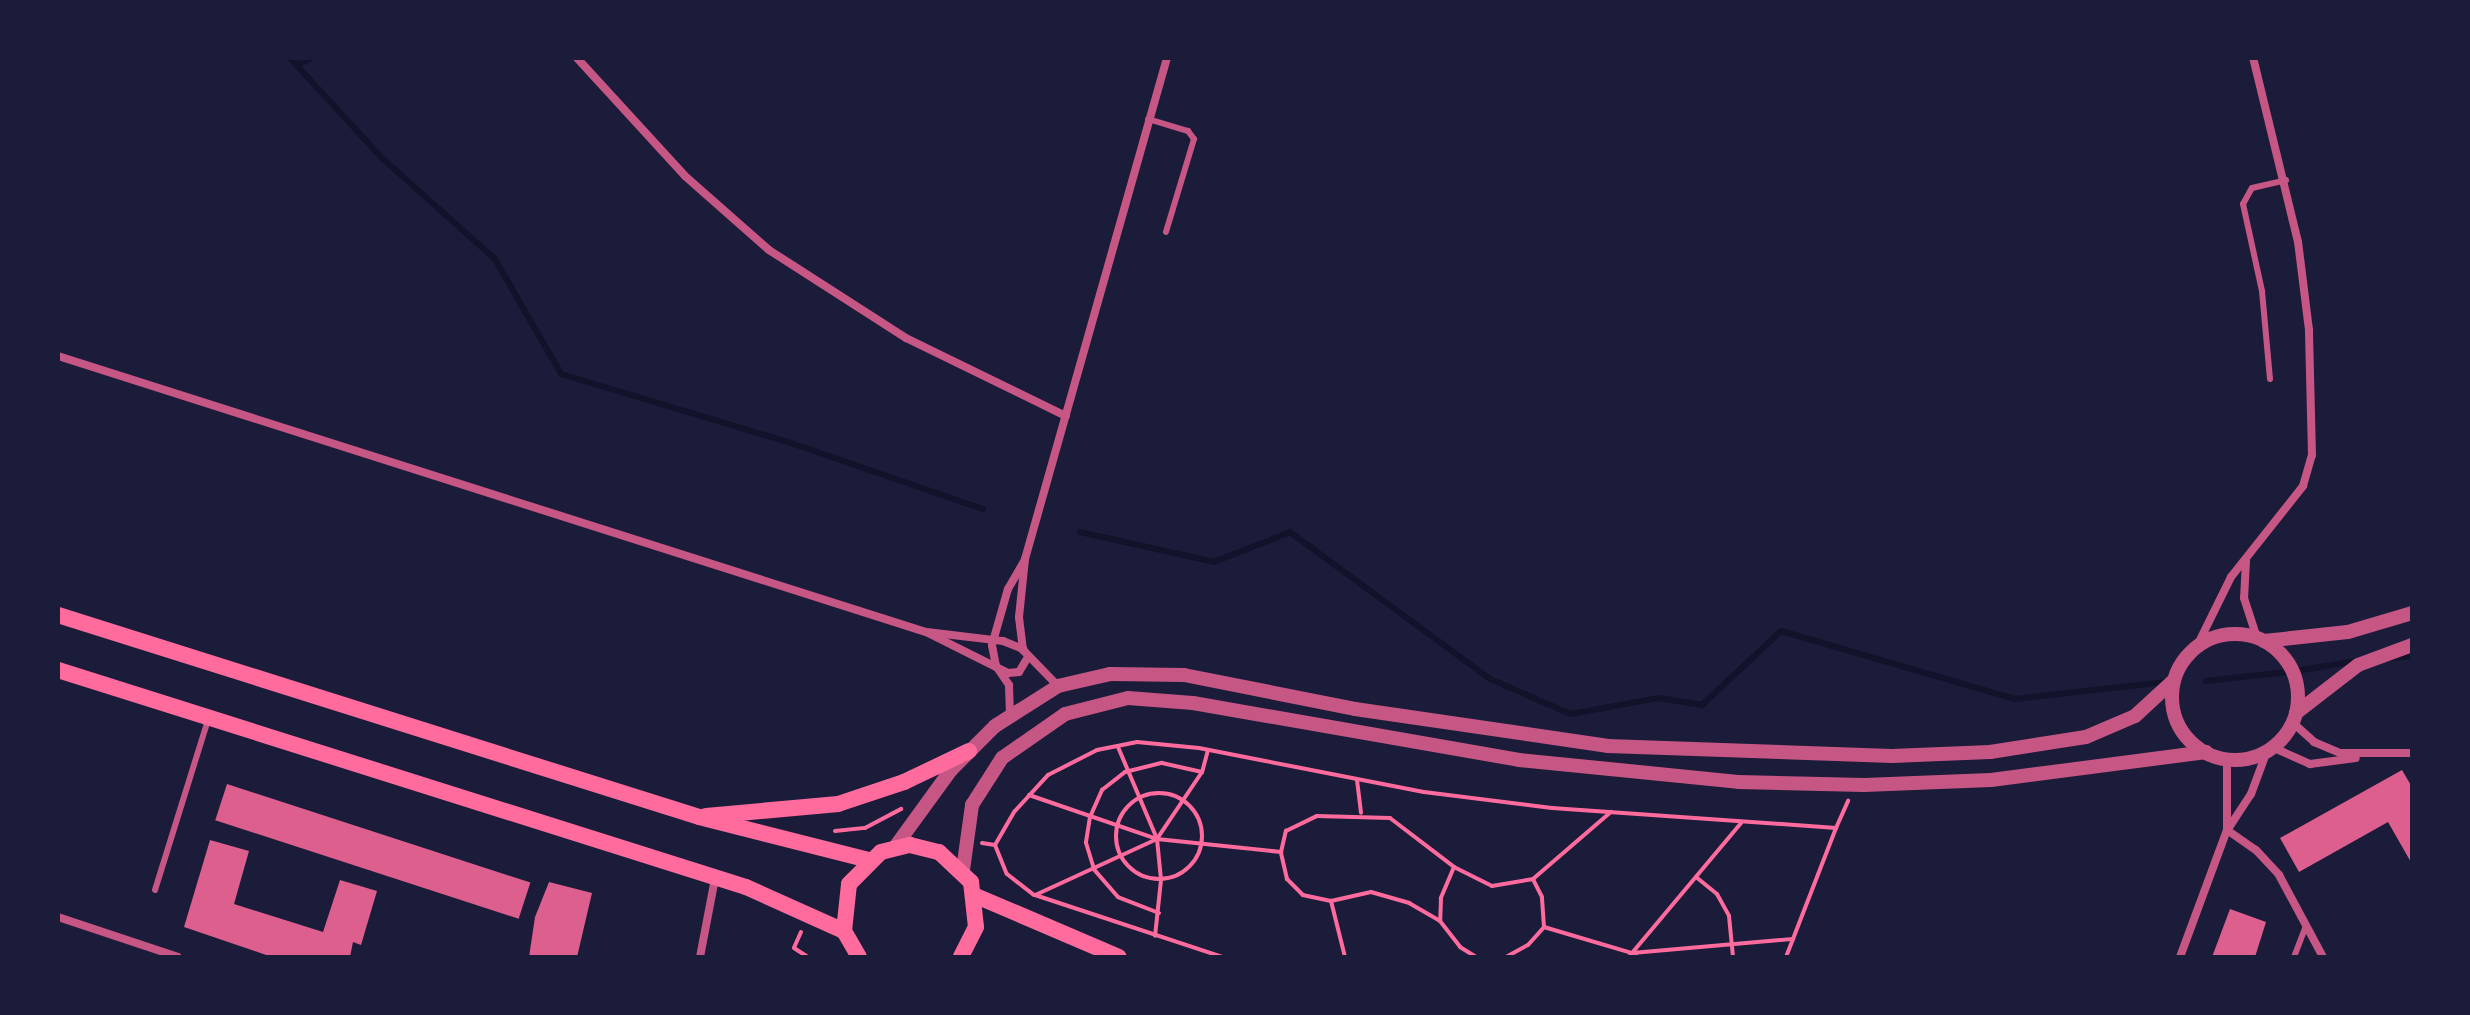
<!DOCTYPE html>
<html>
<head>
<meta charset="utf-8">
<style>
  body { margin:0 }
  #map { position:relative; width:2470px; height:1015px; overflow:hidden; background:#1b1b3a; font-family:"Golos Text",sans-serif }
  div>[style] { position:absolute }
  .stream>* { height:6px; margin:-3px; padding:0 3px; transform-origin:3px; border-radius:3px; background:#12122b }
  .building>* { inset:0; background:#dd5f8e; transform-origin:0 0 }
  .path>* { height:4px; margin:-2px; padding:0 2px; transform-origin:2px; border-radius:2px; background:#ff6b9d }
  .path>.ring { margin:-2px; padding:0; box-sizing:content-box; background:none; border:4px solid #ff6b9d; border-radius:50% }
  .service>* { height:6px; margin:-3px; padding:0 3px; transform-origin:3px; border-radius:3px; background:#c65784 }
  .minor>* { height:8px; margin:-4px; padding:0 4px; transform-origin:4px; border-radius:4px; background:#c65784 }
  .tertiary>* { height:14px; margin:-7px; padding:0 7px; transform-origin:7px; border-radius:7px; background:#c65784 }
  .tertiary>.ring { margin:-7px; padding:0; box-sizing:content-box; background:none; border:14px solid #c65784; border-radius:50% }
  .secondary>* { height:16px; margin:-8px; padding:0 8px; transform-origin:8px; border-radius:8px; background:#ff6b9d }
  span { translate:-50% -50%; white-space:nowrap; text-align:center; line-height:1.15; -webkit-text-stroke:6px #1b1b3a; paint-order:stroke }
  .frame { position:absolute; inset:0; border:60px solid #1b1b3a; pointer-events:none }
</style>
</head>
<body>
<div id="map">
  <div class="stream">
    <div style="left:290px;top:58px;width:136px;rotate:47.4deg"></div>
    <div style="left:382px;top:158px;width:152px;rotate:41.8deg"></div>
    <div style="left:495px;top:259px;width:133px;rotate:60.1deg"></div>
    <div style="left:561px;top:374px;width:240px;rotate:16.7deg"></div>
    <div style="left:791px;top:443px;width:203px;rotate:19deg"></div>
    <div style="left:296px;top:65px;width:17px;rotate:-24deg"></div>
    <div style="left:1080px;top:532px;width:137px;rotate:12.6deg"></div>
    <div style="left:1214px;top:562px;width:82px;rotate:-21.5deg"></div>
    <div style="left:1290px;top:532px;width:248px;rotate:36.3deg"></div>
    <div style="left:1490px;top:679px;width:88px;rotate:23.4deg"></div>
    <div style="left:1571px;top:714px;width:88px;rotate:-10.4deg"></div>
    <div style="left:1658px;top:698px;width:45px;rotate:9deg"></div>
    <div style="left:1702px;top:705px;width:108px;rotate:-43.1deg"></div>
    <div style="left:1781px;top:631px;width:244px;rotate:16.2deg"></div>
    <div style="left:2015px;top:699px;width:151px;rotate:-6.5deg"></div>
    <div style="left:2392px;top:658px;width:20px;rotate:-6deg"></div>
    <div style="left:2302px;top:670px;width:55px;rotate:-9.5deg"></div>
    <div style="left:2206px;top:681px;width:81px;rotate:-6.4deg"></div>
  </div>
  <div class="building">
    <div style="clip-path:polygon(2402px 770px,2412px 787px,2412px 864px,2388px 822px,2299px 872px,2280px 838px)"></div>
    <div style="left:227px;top:784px;width:319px;height:38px;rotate:18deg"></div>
    <div style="clip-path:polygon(210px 840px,249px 851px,234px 904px,323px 932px,340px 880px,377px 891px,361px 945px,353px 942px,350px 957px,272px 957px,184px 927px)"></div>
    <div style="clip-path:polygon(549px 882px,592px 893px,577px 957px,529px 957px,535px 917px)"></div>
    <div style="clip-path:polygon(2230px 909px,2266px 922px,2255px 957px,2212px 957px)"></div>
  </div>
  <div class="path">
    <div style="left:1118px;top:747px;width:100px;rotate:67deg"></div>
    <div style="left:1157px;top:839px;width:41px;rotate:84.4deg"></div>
    <div style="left:1161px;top:880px;width:56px;rotate:96.1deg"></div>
    <div style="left:1208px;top:750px;width:23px;rotate:105deg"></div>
    <div style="left:1202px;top:772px;width:81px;rotate:123.9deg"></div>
    <div style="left:1157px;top:839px;width:134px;rotate:155.3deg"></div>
    <div style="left:1035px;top:895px;width:198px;rotate:18.3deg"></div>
    <div style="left:1357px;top:780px;width:33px;rotate:83deg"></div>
    <div class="ring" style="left:1116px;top:793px;width:82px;height:82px"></div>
    <div style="left:1029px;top:795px;width:135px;rotate:19deg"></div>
    <div style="left:1157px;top:839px;width:125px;rotate:6deg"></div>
    <div style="left:1836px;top:828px;width:30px;rotate:-66deg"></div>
    <div style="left:835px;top:831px;width:30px;rotate:-6deg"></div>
    <div style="left:865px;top:828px;width:41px;rotate:-27.8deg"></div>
    <div style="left:982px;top:843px;width:13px;rotate:9deg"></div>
    <div style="left:995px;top:845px;width:31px;rotate:68deg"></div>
    <div style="left:1007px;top:874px;width:34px;rotate:38deg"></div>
    <div style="left:995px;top:845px;width:39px;rotate:-60deg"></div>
    <div style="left:1015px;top:811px;width:49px;rotate:-47.5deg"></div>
    <div style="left:1048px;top:775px;width:55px;rotate:-27deg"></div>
    <div style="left:1097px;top:750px;width:41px;rotate:-11.3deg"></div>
    <div style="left:1137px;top:742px;width:62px;rotate:5.5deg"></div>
    <div style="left:1199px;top:748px;width:229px;rotate:11.1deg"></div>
    <div style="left:1424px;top:792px;width:129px;rotate:7.1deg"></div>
    <div style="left:1552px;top:808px;width:285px;rotate:4deg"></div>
    <div style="left:1836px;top:828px;width:138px;rotate:111.2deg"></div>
    <div style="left:1454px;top:867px;width:34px;rotate:113deg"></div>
    <div style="left:1441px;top:898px;width:23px;rotate:92deg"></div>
    <div style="left:1440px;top:921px;width:33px;rotate:52deg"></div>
    <div style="left:1460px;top:947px;width:19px;rotate:32deg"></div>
    <div style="left:1696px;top:877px;width:27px;rotate:39deg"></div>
    <div style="left:1717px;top:894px;width:25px;rotate:61deg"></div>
    <div style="left:1729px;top:916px;width:41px;rotate:84.4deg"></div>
    <div style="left:1331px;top:901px;width:41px;rotate:-12.7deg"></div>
    <div style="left:1371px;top:892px;width:40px;rotate:16deg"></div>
    <div style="left:1409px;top:903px;width:36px;rotate:30deg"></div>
    <div style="left:1159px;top:913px;width:44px;rotate:-158.7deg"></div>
    <div style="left:1118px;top:897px;width:37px;rotate:-131deg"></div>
    <div style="left:1094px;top:869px;width:28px;rotate:-107deg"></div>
    <div style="left:1086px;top:842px;width:25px;rotate:-81deg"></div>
    <div style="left:1090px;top:817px;width:30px;rotate:-66deg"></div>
    <div style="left:1102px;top:790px;width:29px;rotate:-38deg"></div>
    <div style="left:1125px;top:772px;width:38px;rotate:-14deg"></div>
    <div style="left:1162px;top:763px;width:41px;rotate:12.7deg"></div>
    <div style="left:1544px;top:927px;width:92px;rotate:16.5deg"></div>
    <div style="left:1632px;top:953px;width:170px;rotate:-50deg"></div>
    <div style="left:801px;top:932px;width:17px;rotate:114deg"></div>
    <div style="left:794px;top:948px;width:17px;rotate:33deg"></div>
    <div style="left:1345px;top:957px;width:58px;rotate:-104deg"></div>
    <div style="left:1331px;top:901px;width:29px;rotate:-168deg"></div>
    <div style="left:1303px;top:895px;width:23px;rotate:-135deg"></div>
    <div style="left:1287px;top:879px;width:28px;rotate:-103deg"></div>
    <div style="left:1281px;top:852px;width:22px;rotate:-77deg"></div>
    <div style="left:1286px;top:831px;width:34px;rotate:-26deg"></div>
    <div style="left:1317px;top:816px;width:73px;rotate:1.6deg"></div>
    <div style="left:1390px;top:818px;width:81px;rotate:37.4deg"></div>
    <div style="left:1454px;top:867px;width:42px;rotate:26.6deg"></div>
    <div style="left:1492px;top:886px;width:42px;rotate:-9.7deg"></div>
    <div style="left:1533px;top:879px;width:103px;rotate:-40.7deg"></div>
    <div style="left:1506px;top:957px;width:25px;rotate:-29deg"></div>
    <div style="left:1528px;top:945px;width:24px;rotate:-48deg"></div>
    <div style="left:1544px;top:927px;width:30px;rotate:-94deg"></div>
    <div style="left:1542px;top:897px;width:20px;rotate:-117deg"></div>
    <div style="left:1629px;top:957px;width:5px;rotate:-53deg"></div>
    <div style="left:1632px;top:953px;width:4px;rotate:104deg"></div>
    <div style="left:1638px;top:957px;width:7px;rotate:-146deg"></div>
    <div style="left:1632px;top:953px;width:162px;rotate:-5deg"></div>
  </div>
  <div class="service">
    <div style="left:1148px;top:119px;width:42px;rotate:16.7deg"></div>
    <div style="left:1188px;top:131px;width:10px;rotate:53deg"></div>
    <div style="left:1194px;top:139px;width:97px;rotate:106.8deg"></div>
    <div style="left:2270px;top:379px;width:88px;rotate:-95.2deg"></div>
    <div style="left:2262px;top:291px;width:89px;rotate:-102.3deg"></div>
    <div style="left:2243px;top:204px;width:18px;rotate:-61deg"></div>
    <div style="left:2252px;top:188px;width:35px;rotate:-13deg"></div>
    <div style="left:155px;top:890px;width:178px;rotate:-72.7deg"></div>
    <div style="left:2294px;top:957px;width:34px;rotate:-69deg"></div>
  </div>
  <div class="minor">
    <div style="left:577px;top:58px;width:160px;rotate:47.5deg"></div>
    <div style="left:685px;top:176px;width:112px;rotate:41.4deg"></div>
    <div style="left:769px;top:250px;width:163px;rotate:32.7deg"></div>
    <div style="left:906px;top:338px;width:178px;rotate:26deg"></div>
    <div style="left:58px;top:356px;width:911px;rotate:17.64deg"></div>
    <div style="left:926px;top:632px;width:92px;rotate:26.6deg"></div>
    <div style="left:1008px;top:673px;width:11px;rotate:-5deg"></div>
    <div style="left:1019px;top:672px;width:17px;rotate:-59deg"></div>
    <div style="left:2246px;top:561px;width:37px;rotate:93deg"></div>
    <div style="left:2244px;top:598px;width:42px;rotate:72deg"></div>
    <div style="left:927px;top:632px;width:77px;rotate:6.8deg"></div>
    <div style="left:1003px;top:641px;width:22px;rotate:22deg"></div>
    <div style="left:2197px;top:646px;width:77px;rotate:-63.8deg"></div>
    <div style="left:2231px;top:577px;width:116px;rotate:-51.6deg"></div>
    <div style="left:2303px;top:486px;width:32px;rotate:-74deg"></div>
    <div style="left:2312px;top:455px;width:125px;rotate:-91.4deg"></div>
    <div style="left:2309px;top:330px;width:89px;rotate:-97.1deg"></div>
    <div style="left:2298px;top:242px;width:189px;rotate:-103.7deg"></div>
    <div style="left:1058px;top:686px;width:50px;rotate:-134.2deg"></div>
    <div style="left:1023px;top:650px;width:33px;rotate:-97deg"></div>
    <div style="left:1019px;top:617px;width:58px;rotate:-84.1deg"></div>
    <div style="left:1025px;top:559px;width:521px;rotate:-74.18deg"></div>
    <div style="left:1010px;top:715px;width:30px;rotate:-92deg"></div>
    <div style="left:1009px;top:685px;width:23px;rotate:-124deg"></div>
    <div style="left:996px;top:666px;width:21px;rotate:-101deg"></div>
    <div style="left:992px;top:645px;width:58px;rotate:-74.1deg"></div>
    <div style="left:1008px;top:589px;width:34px;rotate:-60deg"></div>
    <div style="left:2292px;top:722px;width:30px;rotate:42deg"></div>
    <div style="left:2314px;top:742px;width:28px;rotate:23deg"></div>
    <div style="left:2340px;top:753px;width:72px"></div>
    <div style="left:2272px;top:747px;width:42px;rotate:24.1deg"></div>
    <div style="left:2310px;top:764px;width:46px;rotate:-7.4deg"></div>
    <div style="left:2228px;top:829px;width:42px;rotate:-56.7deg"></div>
    <div style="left:2251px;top:794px;width:46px;rotate:-69.6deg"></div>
    <div style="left:2227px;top:830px;width:35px;rotate:35deg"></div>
    <div style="left:2256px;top:850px;width:34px;rotate:47deg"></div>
    <div style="left:2279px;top:875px;width:93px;rotate:61.8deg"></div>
    <div style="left:58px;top:917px;width:126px;rotate:18.4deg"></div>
    <div style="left:700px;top:957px;width:80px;rotate:-79.2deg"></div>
    <div style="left:2180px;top:957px;width:135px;rotate:-69.7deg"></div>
    <div style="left:2227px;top:830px;width:71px;rotate:-90deg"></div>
  </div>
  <div class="tertiary">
    <div class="ring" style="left:2172px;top:634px;width:112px;height:112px"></div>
    <div style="left:2264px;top:641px;width:84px;rotate:-6.1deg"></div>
    <div style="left:2348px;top:632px;width:67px;rotate:-16.5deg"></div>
    <div style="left:2296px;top:713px;width:78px;rotate:-37.7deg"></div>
    <div style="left:2358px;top:665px;width:58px;rotate:-20.3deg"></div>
    <div style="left:895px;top:847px;width:95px;rotate:-54deg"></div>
    <div style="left:951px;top:770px;width:62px;rotate:-45deg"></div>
    <div style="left:995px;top:726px;width:75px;rotate:-32.4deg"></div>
    <div style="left:1058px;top:686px;width:53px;rotate:-13deg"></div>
    <div style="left:1110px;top:674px;width:74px;rotate:0.8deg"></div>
    <div style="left:1184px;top:675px;width:174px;rotate:11.2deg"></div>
    <div style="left:1355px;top:709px;width:256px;rotate:8.3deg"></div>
    <div style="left:1608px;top:746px;width:284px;rotate:2deg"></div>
    <div style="left:1892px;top:756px;width:98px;rotate:-2.3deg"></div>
    <div style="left:1990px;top:752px;width:97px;rotate:-8.9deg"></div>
    <div style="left:2086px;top:737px;width:53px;rotate:-23.2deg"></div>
    <div style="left:2135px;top:716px;width:53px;rotate:-42.7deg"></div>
    <div style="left:963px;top:870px;width:66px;rotate:-82.1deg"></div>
    <div style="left:972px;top:805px;width:56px;rotate:-57.4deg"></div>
    <div style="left:1002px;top:758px;width:77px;rotate:-34.9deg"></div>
    <div style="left:1065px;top:714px;width:65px;rotate:-14.3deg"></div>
    <div style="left:1128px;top:698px;width:65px;rotate:4.4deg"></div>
    <div style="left:1193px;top:703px;width:331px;rotate:9.9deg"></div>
    <div style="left:1519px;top:760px;width:220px;rotate:5.7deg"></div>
    <div style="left:1738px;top:782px;width:126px;rotate:1.4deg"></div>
    <div style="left:1864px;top:785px;width:127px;rotate:-2.3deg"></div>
    <div style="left:1991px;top:780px;width:217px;rotate:-7.4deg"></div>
  </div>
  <div class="secondary">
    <div style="left:58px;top:615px;width:672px;rotate:17.49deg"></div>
    <div style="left:699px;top:817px;width:175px;rotate:14.2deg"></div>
    <div style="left:58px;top:670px;width:721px;rotate:17.51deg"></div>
    <div style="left:746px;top:887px;width:107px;rotate:24.2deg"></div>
    <div style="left:706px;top:816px;width:133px;rotate:-5.2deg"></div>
    <div style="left:838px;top:804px;width:70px;rotate:-18.4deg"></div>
    <div style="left:904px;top:782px;width:72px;rotate:-25.5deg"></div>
    <div style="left:976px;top:896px;width:155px;rotate:23.1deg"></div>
    <div style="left:859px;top:957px;width:30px;rotate:-120deg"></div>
    <div style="left:844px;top:931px;width:47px;rotate:-83.9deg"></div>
    <div style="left:849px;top:884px;width:45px;rotate:-45deg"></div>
    <div style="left:881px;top:852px;width:30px;rotate:-14deg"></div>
    <div style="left:910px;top:845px;width:30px;rotate:14deg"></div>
    <div style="left:939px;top:852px;width:44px;rotate:43.2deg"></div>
    <div style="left:971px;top:882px;width:45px;rotate:83.7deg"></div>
    <div style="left:976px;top:927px;width:34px;rotate:117deg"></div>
  </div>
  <div class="frame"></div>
</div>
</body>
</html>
